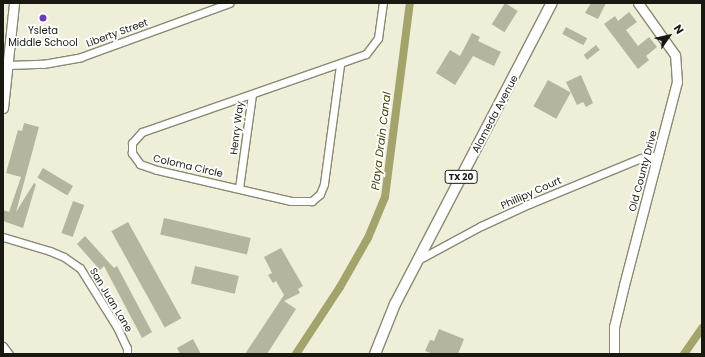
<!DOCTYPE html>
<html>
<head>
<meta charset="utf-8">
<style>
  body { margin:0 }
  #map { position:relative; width:705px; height:357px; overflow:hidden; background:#efefd9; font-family:Poppins,sans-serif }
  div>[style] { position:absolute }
  .canal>* { height:8px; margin:-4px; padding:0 4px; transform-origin:4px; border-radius:4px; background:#a3a36c }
  .building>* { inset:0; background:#b4b49f; transform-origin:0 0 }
  .roads { filter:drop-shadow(1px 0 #898974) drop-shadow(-1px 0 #898974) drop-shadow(0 1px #898974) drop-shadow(0 -1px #898974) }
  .street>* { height:7px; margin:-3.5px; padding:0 3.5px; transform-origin:3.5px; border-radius:3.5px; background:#fff }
  .secondary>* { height:9px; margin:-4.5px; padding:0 4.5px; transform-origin:4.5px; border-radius:4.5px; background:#fff }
  .primary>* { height:10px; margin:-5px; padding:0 5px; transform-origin:5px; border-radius:5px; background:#fff }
  .dots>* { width:11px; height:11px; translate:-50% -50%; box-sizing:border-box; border:2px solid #fff; border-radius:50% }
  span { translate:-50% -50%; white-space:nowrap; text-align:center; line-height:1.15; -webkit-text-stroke:3.5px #fff; paint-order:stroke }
  .shield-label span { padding:1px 3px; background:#fff; border:1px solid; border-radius:3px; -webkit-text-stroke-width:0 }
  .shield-label { font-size:9px; color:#191911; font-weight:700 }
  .poi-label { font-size:10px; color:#191911 }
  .street-label { font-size:10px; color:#191911 }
  .water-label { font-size:11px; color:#464400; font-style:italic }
  .frame { position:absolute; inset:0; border:4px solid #191911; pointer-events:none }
  .north { position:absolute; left:649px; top:16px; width:40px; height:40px; -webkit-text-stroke:3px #fff; paint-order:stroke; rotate:56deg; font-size:11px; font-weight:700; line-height:16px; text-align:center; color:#191911 }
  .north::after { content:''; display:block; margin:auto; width:14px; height:18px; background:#191911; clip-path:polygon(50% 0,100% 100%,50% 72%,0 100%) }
</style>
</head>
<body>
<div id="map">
  <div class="canal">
    <div style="left:296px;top:354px;width:80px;rotate:-56.7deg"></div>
    <div style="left:340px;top:287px;width:56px;rotate:-60.3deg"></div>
    <div style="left:368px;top:238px;width:44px;rotate:-67.5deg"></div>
    <div style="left:385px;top:197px;width:196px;rotate:-82.7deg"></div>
    <div style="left:684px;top:354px;width:32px;rotate:-55deg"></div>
  </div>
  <div class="building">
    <div style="left:505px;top:3px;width:15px;height:25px;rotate:32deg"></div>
    <div style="clip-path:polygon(591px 3px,606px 3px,598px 19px,585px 13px)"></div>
    <div style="clip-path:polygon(629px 12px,637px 22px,626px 30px,638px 46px,649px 37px,657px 47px,646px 56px,649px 60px,638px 69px,604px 24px,615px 16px,618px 21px)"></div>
    <div style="left:566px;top:27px;width:24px;height:8px;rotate:28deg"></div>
    <div style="clip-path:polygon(472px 33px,480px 37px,478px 41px,501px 52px,494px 66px,473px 56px,455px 85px,436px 73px,450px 50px,460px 56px)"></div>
    <div style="left:596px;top:45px;width:6px;height:16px;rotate:51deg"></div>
    <div style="clip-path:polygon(581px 75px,593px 103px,586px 107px,583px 102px,577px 105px,566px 82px)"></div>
    <div style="left:548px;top:80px;width:26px;height:30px;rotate:29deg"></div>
    <div style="clip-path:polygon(24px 123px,39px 127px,16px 212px,34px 183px,36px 184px,23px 228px,3px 221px,3px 210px,9px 212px,21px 177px,6px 173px,18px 130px,22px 131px)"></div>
    <div style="left:43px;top:168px;width:35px;height:11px;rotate:31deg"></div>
    <div style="left:73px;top:201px;width:12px;height:34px;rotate:20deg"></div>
    <div style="left:164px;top:218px;width:89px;height:17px;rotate:13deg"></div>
    <div style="left:128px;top:222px;width:110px;height:19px;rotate:61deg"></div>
    <div style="clip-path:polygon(85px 236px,114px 268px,117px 266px,152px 332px,142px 338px,104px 266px,100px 270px,77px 244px)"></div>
    <div style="clip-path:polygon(281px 248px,303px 286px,298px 289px,300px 293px,284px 301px,296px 309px,267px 354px,245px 354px,284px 295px,276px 281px,273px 283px,268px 275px,272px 273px,264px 257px)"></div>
    <div style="left:195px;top:266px;width:45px;height:18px;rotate:13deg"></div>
    <div style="clip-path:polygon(439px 329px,464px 339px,458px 354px,433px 354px,425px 351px,430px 340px,434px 341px)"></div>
    <div style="clip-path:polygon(193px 339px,201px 354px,180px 354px,177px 348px)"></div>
  </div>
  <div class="roads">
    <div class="street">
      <div style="left:8px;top:65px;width:35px;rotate:-2deg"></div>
      <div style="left:43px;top:64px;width:39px;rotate:-10deg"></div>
      <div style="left:81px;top:57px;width:158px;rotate:-20deg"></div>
      <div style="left:340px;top:65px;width:120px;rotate:97.7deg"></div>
      <div style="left:324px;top:184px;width:11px;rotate:112deg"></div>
      <div style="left:320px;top:194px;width:11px;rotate:139deg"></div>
      <div style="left:312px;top:201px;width:21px;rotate:180deg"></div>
      <div style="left:291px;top:201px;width:138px;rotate:-167deg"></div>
      <div style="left:157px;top:170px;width:18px;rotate:-161deg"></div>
      <div style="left:140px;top:164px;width:14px;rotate:-126deg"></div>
      <div style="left:132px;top:153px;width:10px;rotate:-90deg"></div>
      <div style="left:132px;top:143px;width:15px;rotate:-48deg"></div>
      <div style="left:142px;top:132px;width:237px;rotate:-19.2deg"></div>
      <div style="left:366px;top:54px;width:20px;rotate:-53deg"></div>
      <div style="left:378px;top:38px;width:35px;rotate:-82deg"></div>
      <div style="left:239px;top:188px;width:95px;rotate:-82.1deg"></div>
      <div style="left:3px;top:237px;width:49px;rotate:16.6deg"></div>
      <div style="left:50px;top:251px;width:15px;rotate:23deg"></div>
      <div style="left:64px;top:257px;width:19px;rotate:35deg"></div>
      <div style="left:80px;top:268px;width:70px;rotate:57.9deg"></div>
      <div style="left:117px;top:327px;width:23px;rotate:65deg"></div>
      <div style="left:127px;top:348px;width:6px;rotate:90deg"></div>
      <div style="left:418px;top:260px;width:72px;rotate:-28.4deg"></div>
      <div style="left:481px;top:226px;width:53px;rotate:-24.6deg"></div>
      <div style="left:529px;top:204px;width:121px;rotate:-22.3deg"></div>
      <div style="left:641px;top:158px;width:18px;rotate:-9deg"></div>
      <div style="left:3px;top:346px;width:10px;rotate:53deg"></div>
    </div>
    <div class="secondary">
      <div style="left:3px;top:108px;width:106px;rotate:-84deg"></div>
      <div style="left:614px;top:354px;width:27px;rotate:-90deg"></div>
      <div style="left:614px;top:327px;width:43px;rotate:-76.6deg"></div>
      <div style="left:624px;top:285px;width:210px;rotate:-75.4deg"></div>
      <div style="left:677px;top:82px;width:27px;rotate:-94deg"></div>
      <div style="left:675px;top:55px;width:64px;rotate:-125.4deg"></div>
    </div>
    <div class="primary">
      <div style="left:375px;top:354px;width:54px;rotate:-68.2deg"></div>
      <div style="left:395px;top:304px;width:339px;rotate:-62.5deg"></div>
    </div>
  </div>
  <div class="dots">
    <div style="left:43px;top:18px;background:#6b3db4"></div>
  </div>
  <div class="shield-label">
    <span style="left:461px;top:177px">TX 20</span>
  </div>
  <div class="poi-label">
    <span style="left:43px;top:36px">Ysleta<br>Middle School</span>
  </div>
  <div class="street-label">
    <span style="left:117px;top:33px;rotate:-20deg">Liberty Street</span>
    <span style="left:495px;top:114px;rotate:-62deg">Alameda Avenue</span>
    <span style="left:237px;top:128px;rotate:-83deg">Henry Way</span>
    <span style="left:188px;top:166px;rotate:13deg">Coloma Circle</span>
    <span style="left:643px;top:171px;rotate:-75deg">Old County Drive</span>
    <span style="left:531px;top:193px;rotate:-24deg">Phillipy Court</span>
    <span style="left:111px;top:300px;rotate:59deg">San Juan Lane</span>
  </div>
  <div class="water-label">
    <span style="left:381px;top:141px;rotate:-83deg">Playa Drain Canal</span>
  </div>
  <div class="frame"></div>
  <div class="north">N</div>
</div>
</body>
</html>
